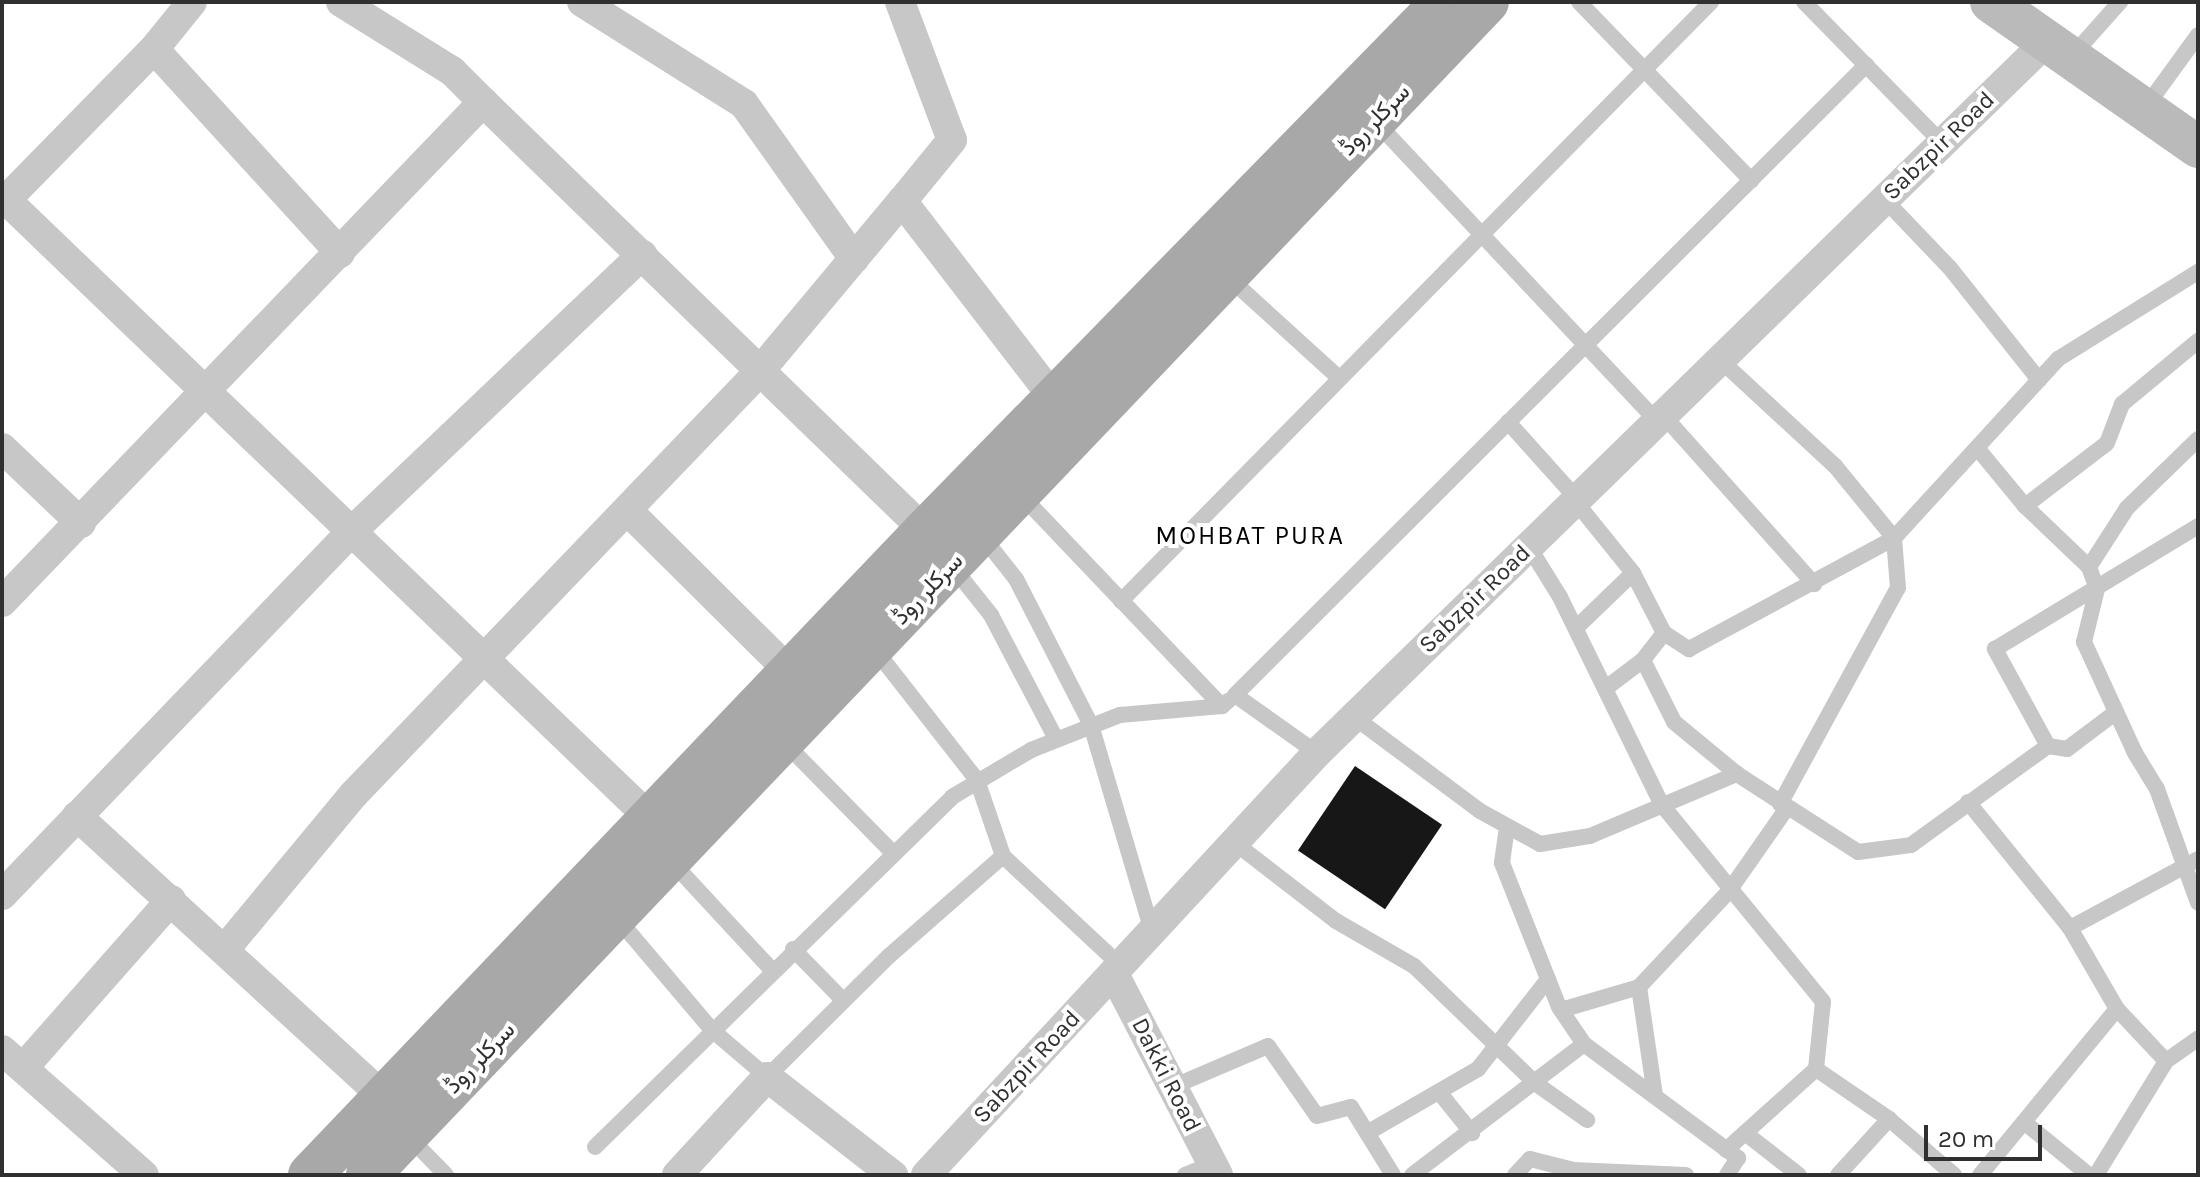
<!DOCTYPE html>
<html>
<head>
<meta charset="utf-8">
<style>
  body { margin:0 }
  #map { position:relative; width:2200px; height:1177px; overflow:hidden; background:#fff; font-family:Karla,Vazirmatn,sans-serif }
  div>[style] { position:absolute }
  .building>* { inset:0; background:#171717; transform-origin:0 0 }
  .lane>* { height:16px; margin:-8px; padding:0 8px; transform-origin:8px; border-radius:8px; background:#c7c7c7 }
  .street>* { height:30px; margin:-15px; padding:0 15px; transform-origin:15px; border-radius:15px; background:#c7c7c7 }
  .secondary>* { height:42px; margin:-21px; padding:0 21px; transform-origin:21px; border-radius:21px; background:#bababa }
  .primary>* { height:44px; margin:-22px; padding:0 22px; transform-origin:22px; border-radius:22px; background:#a8a8a8 }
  span { translate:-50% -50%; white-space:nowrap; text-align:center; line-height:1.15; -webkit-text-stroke:8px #fff; paint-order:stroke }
  .street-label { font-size:24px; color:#303030 }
  .neighbourhood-label { font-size:26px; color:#000; letter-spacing:2px }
  .frame { position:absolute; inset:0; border:4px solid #303030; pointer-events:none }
  .scale { position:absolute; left:1924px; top:1125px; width:118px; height:36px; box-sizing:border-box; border:4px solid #303030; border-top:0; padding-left:10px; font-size:24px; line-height:28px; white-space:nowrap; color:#303030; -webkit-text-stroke:6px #fff; paint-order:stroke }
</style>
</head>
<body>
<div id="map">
  <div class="building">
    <div style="left:1355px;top:766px;width:105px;height:102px;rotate:34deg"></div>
  </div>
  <div class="lane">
    <div style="left:1579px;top:2px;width:248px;rotate:46deg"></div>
    <div style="left:1804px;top:2px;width:197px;rotate:45.6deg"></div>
    <div style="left:2071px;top:57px;width:74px;rotate:-48.3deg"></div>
    <div style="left:2145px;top:108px;width:90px;rotate:-54deg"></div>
    <div style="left:1376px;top:122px;width:410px;rotate:46.8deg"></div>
    <div style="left:1884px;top:199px;width:95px;rotate:46.3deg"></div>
    <div style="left:1950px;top:268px;width:143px;rotate:51.5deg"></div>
    <div style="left:1228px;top:277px;width:150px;rotate:42.3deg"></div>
    <div style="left:1663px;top:415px;width:227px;rotate:48.2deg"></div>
    <div style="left:1508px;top:422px;width:103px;rotate:48.1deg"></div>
    <div style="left:1978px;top:449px;width:74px;rotate:50.5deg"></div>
    <div style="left:2025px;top:506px;width:88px;rotate:43.6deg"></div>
    <div style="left:2089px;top:567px;width:23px;rotate:70deg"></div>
    <div style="left:2097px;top:589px;width:55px;rotate:103.8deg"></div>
    <div style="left:2084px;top:642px;width:122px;rotate:65.3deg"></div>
    <div style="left:2135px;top:753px;width:42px;rotate:58.6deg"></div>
    <div style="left:2157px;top:789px;width:121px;rotate:70.2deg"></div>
    <div style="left:1020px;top:494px;width:293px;rotate:46.4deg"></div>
    <div style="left:1222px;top:706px;width:8px;rotate:-40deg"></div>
    <div style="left:1575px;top:501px;width:92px;rotate:51.1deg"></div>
    <div style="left:1633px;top:573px;width:68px;rotate:62.7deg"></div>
    <div style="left:1664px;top:633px;width:34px;rotate:128deg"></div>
    <div style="left:2025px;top:506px;width:103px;rotate:-37.5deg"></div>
    <div style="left:2107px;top:443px;width:42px;rotate:-69deg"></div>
    <div style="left:2122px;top:404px;width:99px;rotate:-39.7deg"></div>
    <div style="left:982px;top:536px;width:55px;rotate:51.7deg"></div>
    <div style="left:1016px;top:579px;width:164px;rotate:62.8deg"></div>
    <div style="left:1091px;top:725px;width:215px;rotate:73.5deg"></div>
    <div style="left:1529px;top:547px;width:59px;rotate:58.2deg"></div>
    <div style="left:1560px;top:597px;width:232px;rotate:63.9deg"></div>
    <div style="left:1662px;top:805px;width:254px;rotate:50.7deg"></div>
    <div style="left:1823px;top:1002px;width:67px;rotate:96deg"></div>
    <div style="left:952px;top:566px;width:63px;rotate:51.5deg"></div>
    <div style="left:991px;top:615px;width:140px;rotate:62.3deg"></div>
    <div style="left:2089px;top:567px;width:70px;rotate:-57.2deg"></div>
    <div style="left:2127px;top:508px;width:99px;rotate:-44.2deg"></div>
    <div style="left:1121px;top:601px;width:841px;rotate:-45.43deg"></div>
    <div style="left:1576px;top:628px;width:79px;rotate:-44deg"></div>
    <div style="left:1664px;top:633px;width:30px;rotate:33deg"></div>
    <div style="left:1689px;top:649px;width:233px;rotate:-28.4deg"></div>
    <div style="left:1894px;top:538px;width:93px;rotate:-129.3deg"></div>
    <div style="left:1835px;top:466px;width:156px;rotate:-137.3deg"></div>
    <div style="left:873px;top:647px;width:169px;rotate:52deg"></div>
    <div style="left:977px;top:780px;width:80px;rotate:71.1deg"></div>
    <div style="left:1003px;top:856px;width:160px;rotate:43deg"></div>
    <div style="left:1606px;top:688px;width:46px;rotate:-37.1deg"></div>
    <div style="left:1643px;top:660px;width:69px;rotate:63.4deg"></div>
    <div style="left:1674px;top:722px;width:82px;rotate:39.5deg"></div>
    <div style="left:1737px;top:774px;width:144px;rotate:32.8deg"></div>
    <div style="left:1858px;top:852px;width:53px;rotate:-7.5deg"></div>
    <div style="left:1911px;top:845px;width:169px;rotate:-35.9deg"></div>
    <div style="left:2048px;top:746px;width:19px;rotate:9deg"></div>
    <div style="left:2067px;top:749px;width:60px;rotate:-36.9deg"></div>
    <div style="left:1354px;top:717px;width:157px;rotate:36.7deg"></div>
    <div style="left:1480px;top:811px;width:68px;rotate:28.8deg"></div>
    <div style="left:1540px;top:844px;width:51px;rotate:-9.1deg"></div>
    <div style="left:1590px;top:836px;width:160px;rotate:-22.9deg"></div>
    <div style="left:783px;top:741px;width:154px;rotate:45.5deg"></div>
    <div style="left:2048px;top:746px;width:111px;rotate:-118.7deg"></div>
    <div style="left:1995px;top:649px;width:237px;rotate:-31.2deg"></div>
    <div style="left:1317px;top:753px;width:100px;rotate:-144.7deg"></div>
    <div style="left:1235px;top:695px;width:892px;rotate:-44.95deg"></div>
    <div style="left:1968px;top:802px;width:162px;rotate:51deg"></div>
    <div style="left:2070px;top:928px;width:94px;rotate:59.9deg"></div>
    <div style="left:2117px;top:1009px;width:71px;rotate:46.7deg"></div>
    <div style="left:1780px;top:804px;width:246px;rotate:-61.4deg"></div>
    <div style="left:1898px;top:588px;width:50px;rotate:-94.6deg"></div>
    <div style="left:1894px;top:538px;width:243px;rotate:-47.5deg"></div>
    <div style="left:2058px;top:359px;width:165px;rotate:-31.9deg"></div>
    <div style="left:1507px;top:827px;width:36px;rotate:98deg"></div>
    <div style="left:1502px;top:863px;width:155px;rotate:68.4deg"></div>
    <div style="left:1559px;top:1007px;width:45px;rotate:56deg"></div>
    <div style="left:1584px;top:1044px;width:192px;rotate:36.5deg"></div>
    <div style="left:1738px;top:1158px;width:20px;rotate:123deg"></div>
    <div style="left:1235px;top:843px;width:128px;rotate:37.7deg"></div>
    <div style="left:1336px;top:921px;width:90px;rotate:30deg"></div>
    <div style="left:1414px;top:966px;width:168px;rotate:44deg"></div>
    <div style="left:1535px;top:1083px;width:64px;rotate:35.4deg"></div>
    <div style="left:670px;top:860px;width:150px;rotate:47.2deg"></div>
    <div style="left:617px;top:918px;width:147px;rotate:49.7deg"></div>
    <div style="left:712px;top:1030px;width:72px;rotate:40.5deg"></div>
    <div style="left:767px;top:1077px;width:172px;rotate:-44.8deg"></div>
    <div style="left:889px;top:956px;width:152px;rotate:-41.3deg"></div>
    <div style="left:2070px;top:928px;width:145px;rotate:-28.3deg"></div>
    <div style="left:793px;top:949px;width:71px;rotate:45.6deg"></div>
    <div style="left:1639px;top:987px;width:110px;rotate:81.6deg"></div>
    <div style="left:1561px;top:1010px;width:81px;rotate:-16.4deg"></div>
    <div style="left:1639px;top:987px;width:132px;rotate:-46.8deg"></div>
    <div style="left:1729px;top:891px;width:101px;rotate:-55.1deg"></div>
    <div style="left:1172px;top:1087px;width:104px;rotate:-23.1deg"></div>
    <div style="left:1268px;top:1046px;width:85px;rotate:55deg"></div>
    <div style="left:1317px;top:1116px;width:35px;rotate:-15deg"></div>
    <div style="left:1351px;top:1107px;width:80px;rotate:58.3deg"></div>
    <div style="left:1439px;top:1092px;width:53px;rotate:51.2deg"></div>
    <div style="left:2024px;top:1122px;width:84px;rotate:39.2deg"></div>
    <div style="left:1367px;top:1133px;width:128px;rotate:-30deg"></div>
    <div style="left:1478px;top:1069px;width:114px;rotate:-52.1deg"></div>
    <div style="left:1745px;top:1133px;width:68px;rotate:37.9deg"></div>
    <div style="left:408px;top:1136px;width:54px;rotate:45.7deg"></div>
    <div style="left:595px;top:1147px;width:500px;rotate:-44.4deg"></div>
    <div style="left:952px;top:797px;width:92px;rotate:-30.7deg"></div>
    <div style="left:1031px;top:750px;width:96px;rotate:-21.5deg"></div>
    <div style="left:1120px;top:715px;width:102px;rotate:-5deg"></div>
    <div style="left:1726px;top:1150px;width:121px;rotate:-42deg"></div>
    <div style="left:1816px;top:1069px;width:88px;rotate:34.4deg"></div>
    <div style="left:1889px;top:1119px;width:86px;rotate:40.7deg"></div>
    <div style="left:1185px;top:1175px;width:29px;rotate:-22deg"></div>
    <div style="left:1412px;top:1175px;width:216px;rotate:-37.3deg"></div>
    <div style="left:1515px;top:1175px;width:22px;rotate:-47deg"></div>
    <div style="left:1530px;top:1159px;width:44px;rotate:14.3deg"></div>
    <div style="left:1573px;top:1170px;width:113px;rotate:2.5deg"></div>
    <div style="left:1838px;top:1175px;width:76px;rotate:-47.7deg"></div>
    <div style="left:1980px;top:1175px;width:215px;rotate:-50.5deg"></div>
    <div style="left:2096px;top:1175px;width:134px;rotate:-58.4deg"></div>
    <div style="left:2166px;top:1061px;width:39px;rotate:-35deg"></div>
  </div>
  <div class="street">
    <div style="left:341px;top:2px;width:131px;rotate:31.9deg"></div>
    <div style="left:452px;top:71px;width:44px;rotate:45deg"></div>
    <div style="left:582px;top:2px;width:191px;rotate:32.2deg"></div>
    <div style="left:744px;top:104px;width:190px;rotate:54.6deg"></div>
    <div style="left:900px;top:2px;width:147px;rotate:69.4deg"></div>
    <div style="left:952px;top:140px;width:79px;rotate:129.3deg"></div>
    <div style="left:902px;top:201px;width:251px;rotate:52.4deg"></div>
    <div style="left:154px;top:49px;width:60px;rotate:-51deg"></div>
    <div style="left:2px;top:196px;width:902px;rotate:43.83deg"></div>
    <div style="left:2px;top:204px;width:217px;rotate:-45.6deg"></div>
    <div style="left:154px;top:49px;width:276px;rotate:47.6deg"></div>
    <div style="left:2px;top:448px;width:109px;rotate:43.5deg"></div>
    <div style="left:627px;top:510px;width:233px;rotate:44.8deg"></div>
    <div style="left:2px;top:602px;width:694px;rotate:-46.11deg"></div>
    <div style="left:483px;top:102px;width:616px;rotate:44.14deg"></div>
    <div style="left:77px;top:816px;width:418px;rotate:42.5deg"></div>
    <div style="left:2px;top:895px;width:501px;rotate:-46.13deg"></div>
    <div style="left:349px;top:534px;width:405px;rotate:-43.6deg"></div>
    <div style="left:226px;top:948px;width:200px;rotate:-50.3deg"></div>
    <div style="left:354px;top:794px;width:585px;rotate:-46.18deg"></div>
    <div style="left:759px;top:372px;width:223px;rotate:-50.1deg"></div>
    <div style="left:1114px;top:974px;width:226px;rotate:62.6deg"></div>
    <div style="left:2px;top:1050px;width:189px;rotate:41.4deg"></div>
    <div style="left:23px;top:1068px;width:224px;rotate:-48.6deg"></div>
    <div style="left:677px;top:1175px;width:133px;rotate:-47.4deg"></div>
    <div style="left:767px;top:1077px;width:160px;rotate:37.9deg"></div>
    <div style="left:926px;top:1175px;width:575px;rotate:-47.18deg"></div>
    <div style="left:1317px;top:753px;width:1017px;rotate:-44.28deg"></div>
  </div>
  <div class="secondary">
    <div style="left:1991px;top:2px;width:253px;rotate:35deg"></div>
  </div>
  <div class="primary">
    <div style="left:310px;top:1175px;width:890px;rotate:-46.32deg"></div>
    <div style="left:925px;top:531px;width:740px;rotate:-45.6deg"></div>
    <div style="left:368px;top:1175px;width:1621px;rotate:-46.35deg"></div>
  </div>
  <div class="street-label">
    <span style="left:1375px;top:120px;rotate:-46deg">سرکلر روڈ</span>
    <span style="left:1939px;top:146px;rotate:-44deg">Sabzpir Road</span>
    <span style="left:928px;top:589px;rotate:-46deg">سرکلر روڈ</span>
    <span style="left:1475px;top:599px;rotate:-44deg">Sabzpir Road</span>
    <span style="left:480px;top:1058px;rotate:-46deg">سرکلر روڈ</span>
    <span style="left:1027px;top:1067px;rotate:-47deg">Sabzpir Road</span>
    <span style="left:1166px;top:1075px;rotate:63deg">Dakki Road</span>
  </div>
  <div class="neighbourhood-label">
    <span style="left:1250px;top:536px">MOHBAT PURA</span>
  </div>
  <div class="frame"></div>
  <div class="scale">20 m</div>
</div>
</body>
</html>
